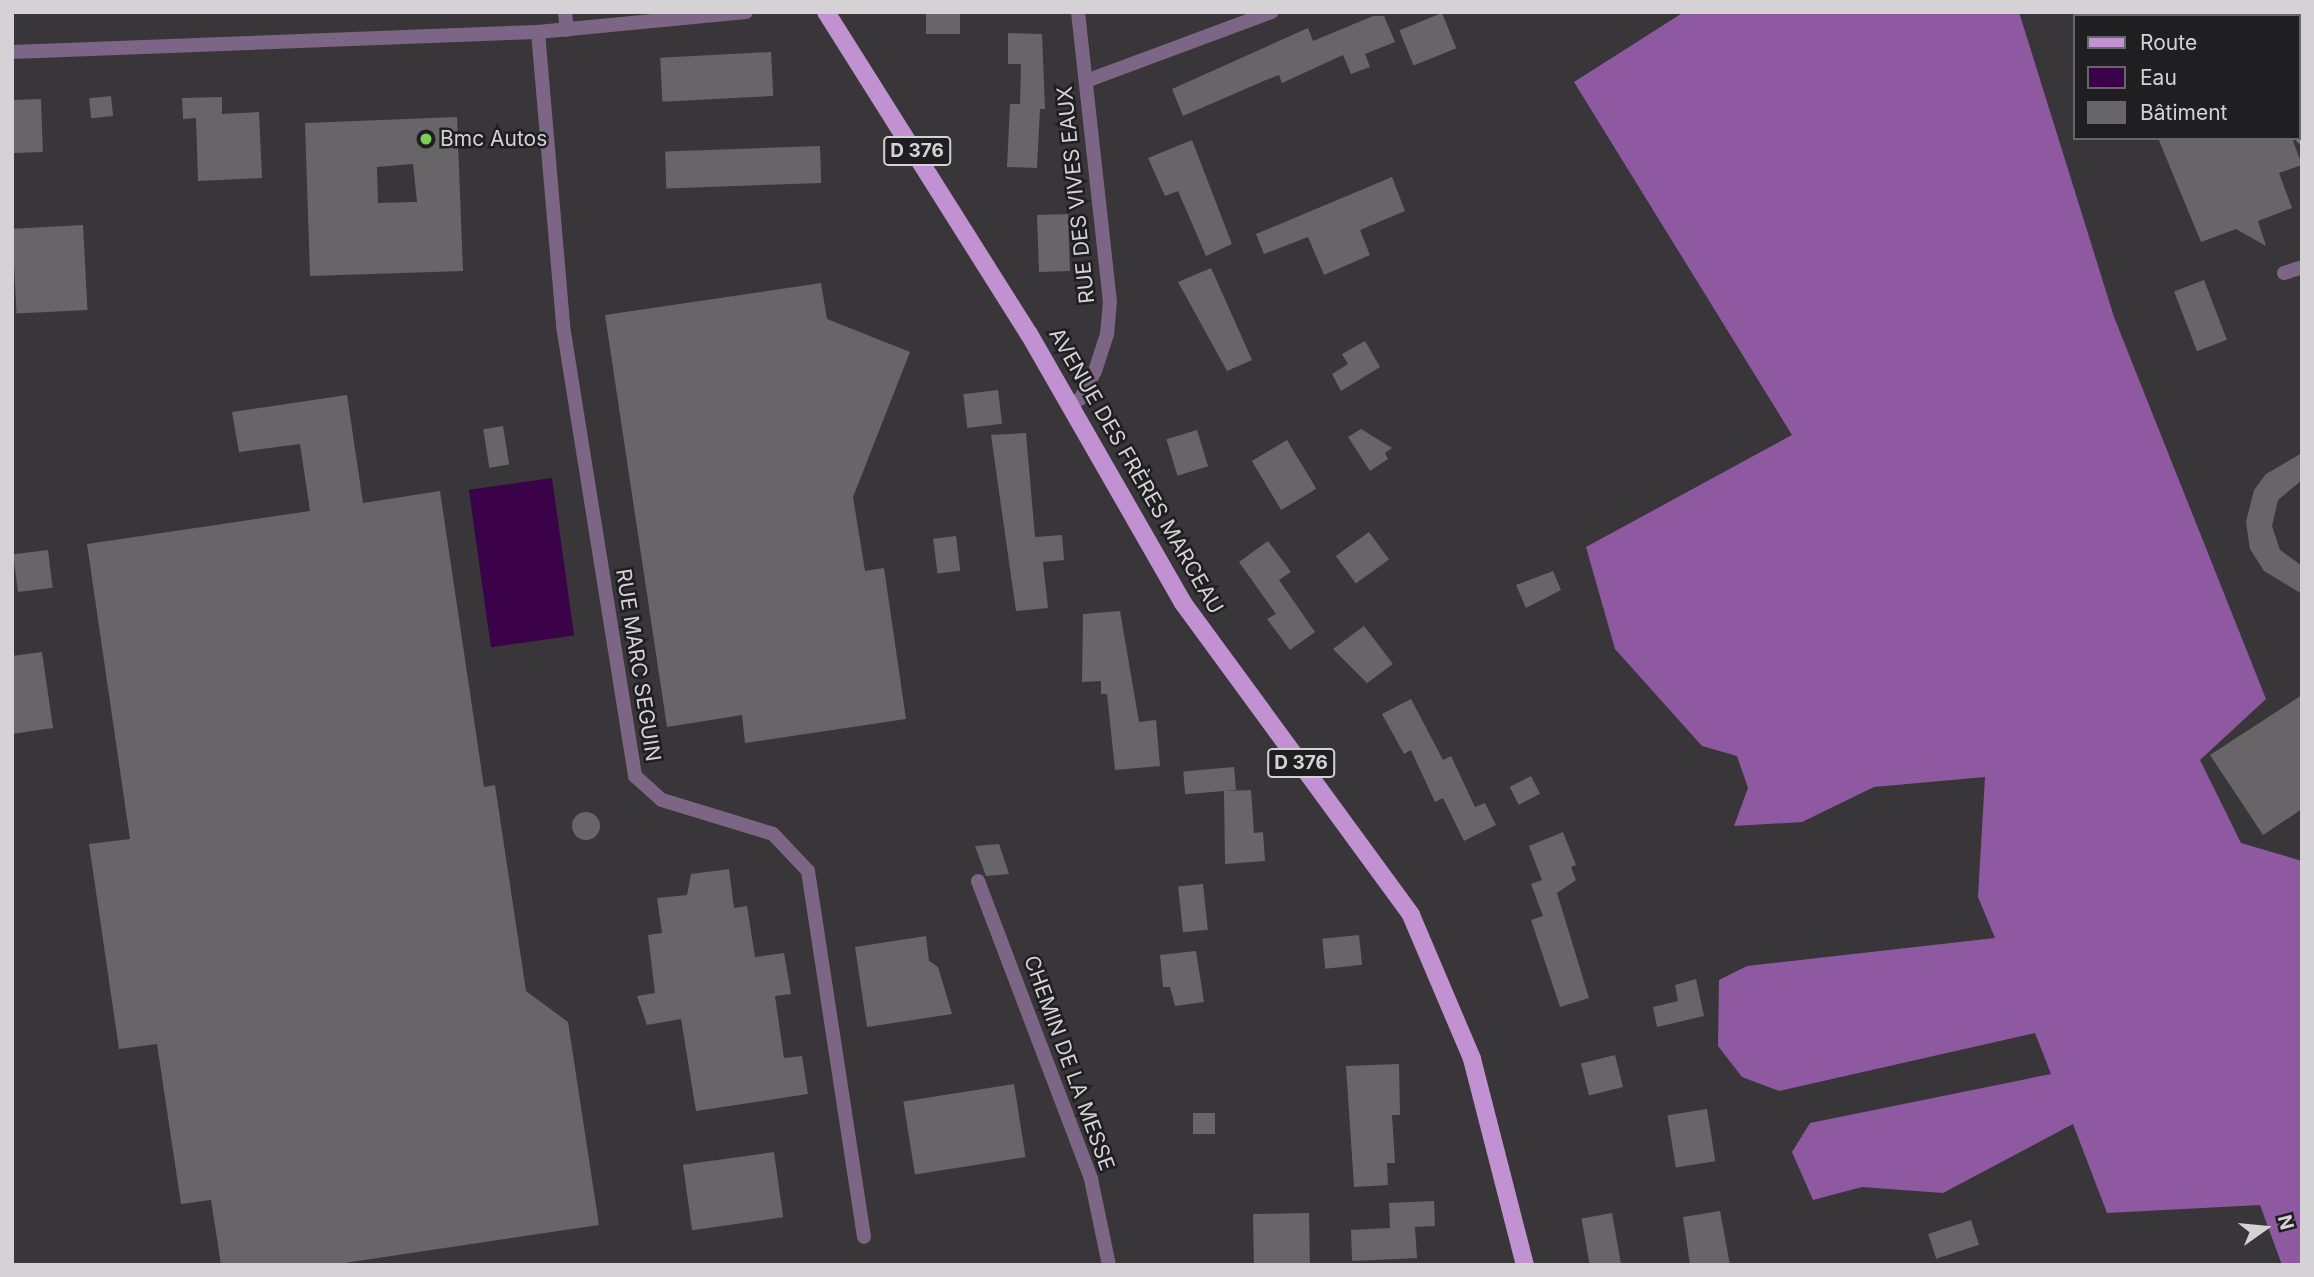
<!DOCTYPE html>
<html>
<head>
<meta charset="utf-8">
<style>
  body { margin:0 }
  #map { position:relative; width:2314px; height:1277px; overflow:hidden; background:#383639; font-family:Inter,sans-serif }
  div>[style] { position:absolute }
  .forest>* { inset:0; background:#8f59a2 }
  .water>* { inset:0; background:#3b024a; transform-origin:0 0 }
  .building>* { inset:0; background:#676568; transform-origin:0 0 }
  .round { border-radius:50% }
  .service>* { height:14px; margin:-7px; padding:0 7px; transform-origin:7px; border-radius:7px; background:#7d6685 }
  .minor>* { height:14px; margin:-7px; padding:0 7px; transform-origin:7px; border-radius:7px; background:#7d6685 }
  .primary>* { height:18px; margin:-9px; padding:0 9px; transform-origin:9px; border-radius:9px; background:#c291d2 }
  .dots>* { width:19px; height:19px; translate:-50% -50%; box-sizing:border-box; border:4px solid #1f1e20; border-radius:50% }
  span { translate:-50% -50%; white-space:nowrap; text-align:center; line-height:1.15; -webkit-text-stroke:5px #1f1e20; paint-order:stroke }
  .shield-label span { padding:2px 5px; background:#1f1e20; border:2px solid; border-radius:5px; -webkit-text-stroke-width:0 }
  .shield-label { font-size:19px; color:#d4d2d4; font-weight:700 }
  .poi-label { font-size:21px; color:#d4d2d4 }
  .left { translate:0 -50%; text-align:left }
  .street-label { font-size:21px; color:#d4d2d4 }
  .frame { position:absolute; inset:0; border:14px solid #d4d2d4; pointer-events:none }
  .legend { position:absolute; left:2073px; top:14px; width:228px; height:126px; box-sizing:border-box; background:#1f1e20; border:2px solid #676668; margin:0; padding:9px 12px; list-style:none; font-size:21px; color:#d4d2d4 }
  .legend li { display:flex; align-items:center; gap:14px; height:35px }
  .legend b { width:35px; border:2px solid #676668 }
  .north { position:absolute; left:2230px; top:1193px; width:70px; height:70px; -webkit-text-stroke:5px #1f1e20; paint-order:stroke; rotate:75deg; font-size:19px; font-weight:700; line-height:28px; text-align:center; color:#d4d2d4 }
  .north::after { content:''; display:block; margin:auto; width:24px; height:32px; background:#d4d2d4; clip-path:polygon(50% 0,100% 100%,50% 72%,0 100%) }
</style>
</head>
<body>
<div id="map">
  <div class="forest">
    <div style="clip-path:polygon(1684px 12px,2019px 12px,2114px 317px,2266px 699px,2200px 760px,2241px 843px,2302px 861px,2302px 1265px,2282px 1265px,2260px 1205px,2107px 1213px,2073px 1124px,1943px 1193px,1862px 1187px,1813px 1200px,1792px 1152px,1810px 1123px,2051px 1074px,2035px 1033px,1779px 1091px,1742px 1077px,1718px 1046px,1719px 980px,1747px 966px,1995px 938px,1978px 897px,1985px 777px,1874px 787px,1802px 822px,1734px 826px,1748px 788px,1737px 756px,1702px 746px,1615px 649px,1586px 547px,1792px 435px,1574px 82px)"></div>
  </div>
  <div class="water">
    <div style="left:552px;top:478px;width:159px;height:84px;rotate:82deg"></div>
  </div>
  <div class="building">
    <div style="left:926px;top:12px;width:34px;height:22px"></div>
    <div style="left:1442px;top:13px;width:38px;height:46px;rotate:68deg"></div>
    <div style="clip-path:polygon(1373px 16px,1384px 16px,1395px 42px,1365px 54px,1370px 67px,1351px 74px,1343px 55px,1282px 83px,1279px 75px,1266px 80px,1183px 116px,1172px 89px,1308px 28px,1313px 41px)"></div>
    <div style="clip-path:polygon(1008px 33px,1042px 34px,1045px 109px,1040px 109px,1037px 168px,1007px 167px,1010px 104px,1020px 104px,1021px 64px,1008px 64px)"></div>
    <div style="left:771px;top:52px;width:44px;height:111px;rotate:87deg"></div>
    <div style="left:111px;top:96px;width:20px;height:22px;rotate:84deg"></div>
    <div style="clip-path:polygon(222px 97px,222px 114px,259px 112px,262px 178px,198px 181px,196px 118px,183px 119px,182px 98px)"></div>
    <div style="left:41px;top:99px;width:53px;height:29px;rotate:88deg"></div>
    <div style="clip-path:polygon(evenodd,457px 117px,463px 271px,310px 276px,305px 123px,457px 117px,413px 164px,417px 202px,378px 203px,377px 167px,413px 164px)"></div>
    <div style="clip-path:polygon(2158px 138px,2292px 138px,2302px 165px,2279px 173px,2292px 208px,2258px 221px,2266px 246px,2236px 229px,2201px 242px)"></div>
    <div style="clip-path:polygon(1192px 140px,1232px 244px,1206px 256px,1178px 191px,1165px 196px,1148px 158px)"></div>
    <div style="left:820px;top:146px;width:37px;height:155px;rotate:88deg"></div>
    <div style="clip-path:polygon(1392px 177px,1405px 211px,1360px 230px,1370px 255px,1324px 275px,1308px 237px,1264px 254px,1256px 234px)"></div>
    <div style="left:1068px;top:214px;width:57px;height:31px;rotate:88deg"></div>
    <div style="left:83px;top:225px;width:85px;height:71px;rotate:87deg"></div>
    <div style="clip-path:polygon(1211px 268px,1252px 360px,1227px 371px,1178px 282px)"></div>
    <div style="left:2204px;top:280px;width:64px;height:32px;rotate:69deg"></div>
    <div style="clip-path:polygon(821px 283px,827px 319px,910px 352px,853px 497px,865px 571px,884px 568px,906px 719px,745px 743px,742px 715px,667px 727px,605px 315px)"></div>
    <div style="clip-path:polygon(1365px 341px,1380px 367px,1341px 391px,1332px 374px,1348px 364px,1342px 354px)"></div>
    <div style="left:998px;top:390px;width:34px;height:35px;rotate:83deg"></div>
    <div style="clip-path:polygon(347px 395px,363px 503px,440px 491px,484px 787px,495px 785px,526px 991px,568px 1022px,599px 1225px,331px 1265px,221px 1265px,211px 1200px,181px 1204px,157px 1044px,119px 1049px,89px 844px,130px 839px,87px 544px,310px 511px,300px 444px,239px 452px,232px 412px)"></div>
    <div style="left:503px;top:426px;width:39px;height:20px;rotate:81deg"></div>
    <div style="clip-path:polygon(1361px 429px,1392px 448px,1385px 453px,1388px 459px,1370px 471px,1348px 437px)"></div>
    <div style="left:1197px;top:430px;width:38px;height:32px;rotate:73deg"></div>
    <div style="clip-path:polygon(1026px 433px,1035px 537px,1062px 535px,1064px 560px,1043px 562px,1048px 608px,1016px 611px,991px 435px)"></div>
    <div style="left:1287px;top:440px;width:57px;height:41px;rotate:59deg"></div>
    <div style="clip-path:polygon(2302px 453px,2302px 480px,2278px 500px,2272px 526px,2280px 550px,2302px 566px,2302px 594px,2264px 571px,2250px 549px,2246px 522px,2254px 490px,2266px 474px)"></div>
    <div style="left:1369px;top:532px;width:34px;height:41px;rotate:54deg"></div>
    <div style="left:956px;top:536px;width:35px;height:23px;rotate:83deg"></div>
    <div style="clip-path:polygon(1268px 541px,1291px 572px,1279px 580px,1315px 632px,1290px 650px,1267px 619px,1276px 614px,1239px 562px)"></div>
    <div style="left:48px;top:550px;width:38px;height:35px;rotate:83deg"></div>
    <div style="clip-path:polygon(1553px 571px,1561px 590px,1526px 608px,1516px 585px)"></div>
    <div style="clip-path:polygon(1120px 611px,1139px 722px,1156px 720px,1160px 766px,1115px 770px,1107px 694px,1101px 694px,1101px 681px,1082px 682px,1083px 614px)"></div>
    <div style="clip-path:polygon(1364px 626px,1393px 664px,1367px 683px,1333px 649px)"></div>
    <div style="clip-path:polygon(42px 652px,53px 728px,12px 734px,12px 656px)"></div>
    <div style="clip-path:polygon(2302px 695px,2302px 809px,2263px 835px,2210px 755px)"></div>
    <div style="clip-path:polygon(1411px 699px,1443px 760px,1451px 756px,1475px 807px,1485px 803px,1496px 825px,1464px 841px,1443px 798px,1435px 802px,1411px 750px,1404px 754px,1382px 714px)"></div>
    <div style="left:1234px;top:767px;width:23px;height:51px;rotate:85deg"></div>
    <div style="left:1531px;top:776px;width:20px;height:24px;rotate:63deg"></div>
    <div style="clip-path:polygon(1251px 790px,1254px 833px,1263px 832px,1265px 861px,1225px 864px,1224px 791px)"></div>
    <div class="round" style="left:572px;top:812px;width:28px;height:28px"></div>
    <div style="clip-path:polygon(1563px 832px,1576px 865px,1571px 867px,1576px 880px,1557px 893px,1589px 998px,1560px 1007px,1531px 920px,1543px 916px,1531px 884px,1542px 880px,1529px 846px)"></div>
    <div style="clip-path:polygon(999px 844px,1009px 874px,986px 876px,975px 846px)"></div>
    <div style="clip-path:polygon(729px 869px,734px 908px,747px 906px,755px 957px,784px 953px,791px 994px,775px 996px,784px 1058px,802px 1056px,808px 1094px,696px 1111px,681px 1019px,647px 1025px,637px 996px,655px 993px,648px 935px,662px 933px,657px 898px,687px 895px,691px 874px)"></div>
    <div style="left:1203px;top:884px;width:46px;height:25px;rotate:84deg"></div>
    <div style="left:1359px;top:935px;width:30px;height:37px;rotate:84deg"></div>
    <div style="clip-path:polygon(926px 936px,929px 961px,938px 967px,952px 1014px,867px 1027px,855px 947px)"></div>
    <div style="clip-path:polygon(1196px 951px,1204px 1002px,1175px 1006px,1170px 987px,1163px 987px,1160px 955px)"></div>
    <div style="clip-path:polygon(1696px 979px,1704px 1016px,1657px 1027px,1653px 1007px,1678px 1001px,1675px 985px)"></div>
    <div style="left:1615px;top:1055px;width:33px;height:35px;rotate:76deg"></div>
    <div style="clip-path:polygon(1399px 1064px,1400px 1115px,1392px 1115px,1395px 1163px,1387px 1163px,1388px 1185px,1354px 1187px,1346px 1066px)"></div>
    <div style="left:1014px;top:1084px;width:74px;height:112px;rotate:81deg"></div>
    <div style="left:1707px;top:1109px;width:53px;height:40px;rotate:81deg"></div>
    <div style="left:1193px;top:1113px;width:22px;height:21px"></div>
    <div style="left:774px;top:1152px;width:66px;height:92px;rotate:82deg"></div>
    <div style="clip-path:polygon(1434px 1201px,1435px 1226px,1415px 1227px,1417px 1258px,1352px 1261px,1351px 1230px,1390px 1228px,1389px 1203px)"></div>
    <div style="clip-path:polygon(1720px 1211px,1730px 1265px,1690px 1265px,1683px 1217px)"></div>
    <div style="left:1309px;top:1213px;width:52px;height:56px;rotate:89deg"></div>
    <div style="left:1612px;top:1213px;width:53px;height:31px;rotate:80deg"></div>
    <div style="left:1971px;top:1220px;width:26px;height:45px;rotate:72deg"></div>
  </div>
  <div class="service">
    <div style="left:2256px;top:12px;width:4px;rotate:76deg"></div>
    <div style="left:1086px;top:81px;width:198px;rotate:-20.4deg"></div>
    <div style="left:2298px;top:127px;width:11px;rotate:68deg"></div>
    <div style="left:2284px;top:273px;width:19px;rotate:-18deg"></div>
  </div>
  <div class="minor">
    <div style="left:565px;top:12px;width:18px;rotate:84deg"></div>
    <div style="left:538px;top:32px;width:295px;rotate:85.1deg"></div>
    <div style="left:563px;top:326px;width:456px;rotate:80.9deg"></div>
    <div style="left:635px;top:776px;width:36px;rotate:42deg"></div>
    <div style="left:662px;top:800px;width:116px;rotate:17deg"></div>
    <div style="left:773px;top:834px;width:51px;rotate:46.6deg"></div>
    <div style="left:808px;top:871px;width:370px;rotate:81.3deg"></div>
    <div style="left:12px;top:52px;width:526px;rotate:-2.18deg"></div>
    <div style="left:538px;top:32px;width:209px;rotate:-5.5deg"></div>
    <div style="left:1070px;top:405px;width:13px;rotate:-32deg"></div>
    <div style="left:1081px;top:398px;width:30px;rotate:-63deg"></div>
    <div style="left:1095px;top:371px;width:38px;rotate:-72deg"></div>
    <div style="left:1107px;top:335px;width:33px;rotate:-85deg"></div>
    <div style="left:1110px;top:302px;width:292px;rotate:-96.3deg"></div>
    <div style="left:978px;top:881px;width:319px;rotate:69.2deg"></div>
    <div style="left:1091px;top:1179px;width:88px;rotate:78.2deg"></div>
  </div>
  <div class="primary">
    <div style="left:826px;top:12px;width:381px;rotate:57.8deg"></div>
    <div style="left:1029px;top:334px;width:310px;rotate:60.2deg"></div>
    <div style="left:1183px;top:603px;width:386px;rotate:53.8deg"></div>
    <div style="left:1411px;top:915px;width:156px;rotate:67deg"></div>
    <div style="left:1472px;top:1059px;width:213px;rotate:75.6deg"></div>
  </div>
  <div class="dots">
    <div style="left:426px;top:139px;background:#7bd155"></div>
  </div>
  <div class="shield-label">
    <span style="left:917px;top:151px">D 376</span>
    <span style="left:1301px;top:763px">D 376</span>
  </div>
  <div class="poi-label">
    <span class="left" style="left:440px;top:139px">Bmc Autos</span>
  </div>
  <div class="street-label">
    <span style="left:1076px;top:195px;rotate:-96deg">RUE DES VIVES EAUX</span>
    <span style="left:1136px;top:471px;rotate:60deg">AVENUE DES FRÈRES MARCEAU</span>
    <span style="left:638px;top:665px;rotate:81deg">RUE MARC SEGUIN</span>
    <span style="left:1069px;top:1063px;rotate:70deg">CHEMIN DE LA MESSE</span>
  </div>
  <div class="frame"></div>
  <ul class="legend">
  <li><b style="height:9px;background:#c291d2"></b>Route</li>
  <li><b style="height:19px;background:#3b024a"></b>Eau</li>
  <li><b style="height:19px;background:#676568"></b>Bâtiment</li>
  </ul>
  <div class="north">N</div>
</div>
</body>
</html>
